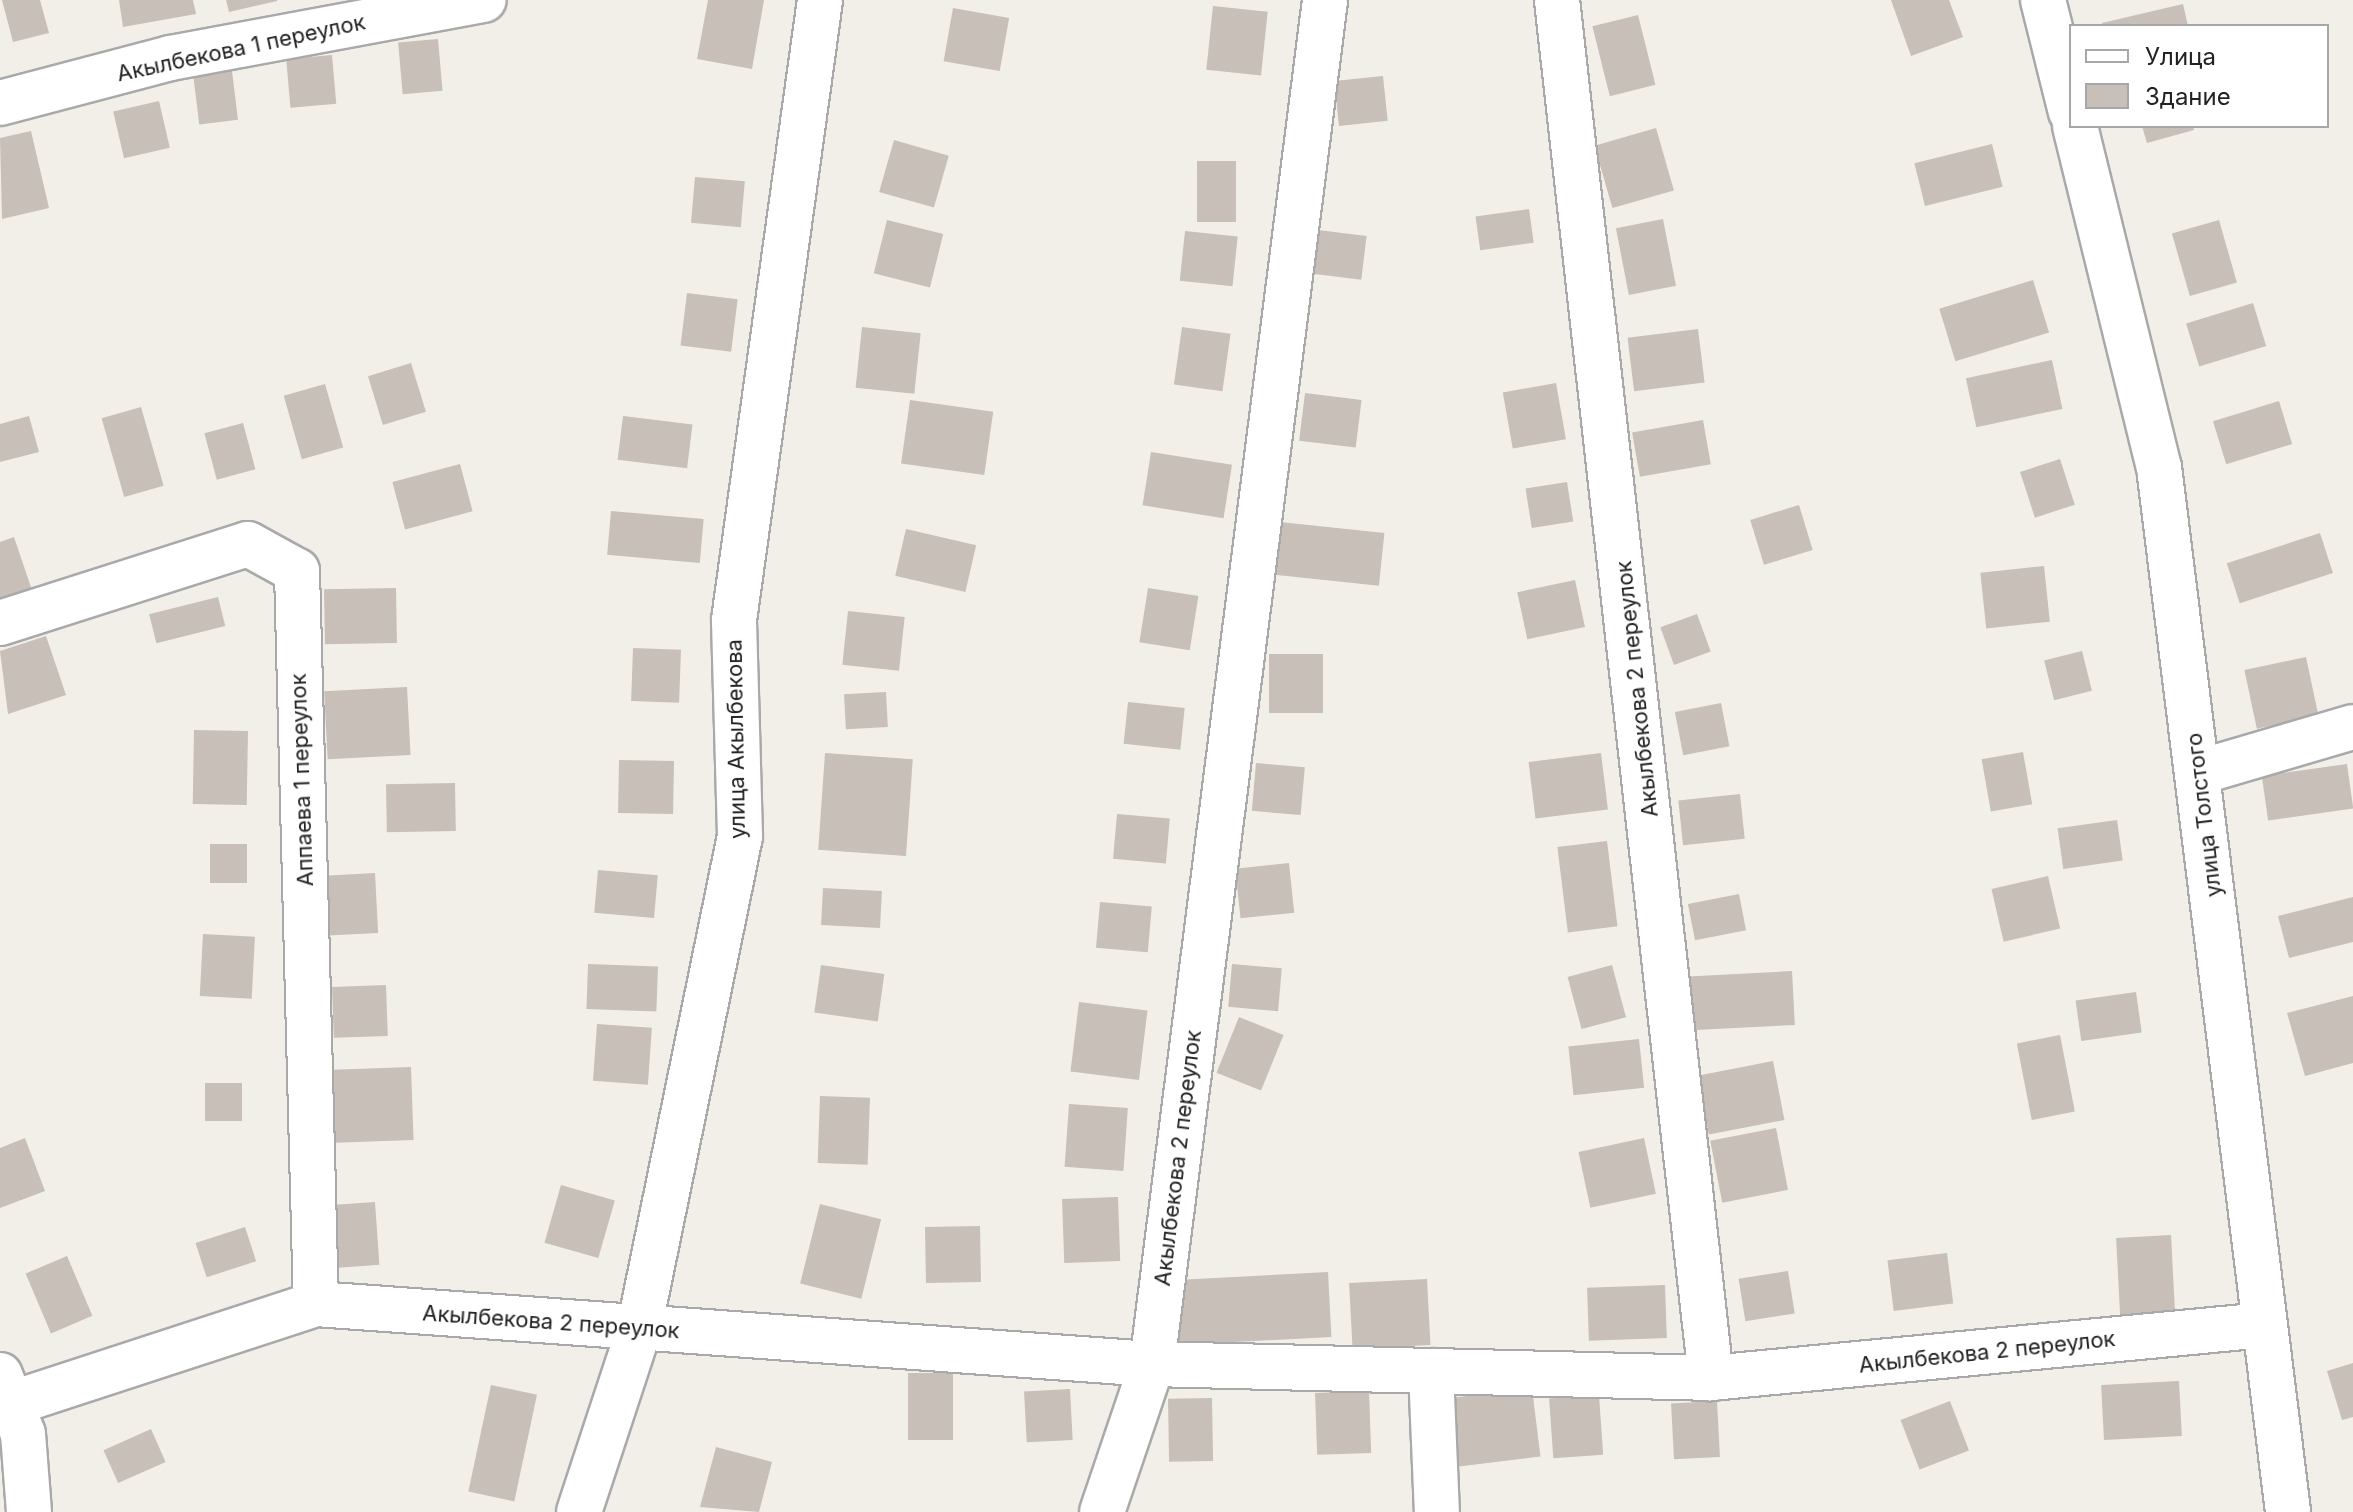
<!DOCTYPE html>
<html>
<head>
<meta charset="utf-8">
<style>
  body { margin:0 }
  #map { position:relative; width:2353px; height:1512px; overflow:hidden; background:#f2efe9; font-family:Inter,sans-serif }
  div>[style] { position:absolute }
  .building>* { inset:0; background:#c7bfb8; transform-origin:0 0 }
  .roads { filter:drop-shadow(2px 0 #a9a9a9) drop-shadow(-2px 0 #a9a9a9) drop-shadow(0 2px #a9a9a9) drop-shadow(0 -2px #a9a9a9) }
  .minor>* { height:44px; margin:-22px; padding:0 22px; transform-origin:22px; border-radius:22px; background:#fff }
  span { translate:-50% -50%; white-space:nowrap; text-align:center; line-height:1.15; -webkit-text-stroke:6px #fff; paint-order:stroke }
  .street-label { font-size:22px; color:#222 }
  .legend { position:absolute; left:2069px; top:24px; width:260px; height:104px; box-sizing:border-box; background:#fff; border:2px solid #a7a7a7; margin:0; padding:10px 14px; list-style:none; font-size:24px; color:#222 }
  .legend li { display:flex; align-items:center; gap:16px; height:40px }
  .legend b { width:40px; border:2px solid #a7a7a7 }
</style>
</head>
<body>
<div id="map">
  <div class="building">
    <div style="clip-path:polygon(2px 0,40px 0,49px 33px,13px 42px)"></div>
    <div style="clip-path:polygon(119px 0,193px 0,196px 14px,123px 27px)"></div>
    <div style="clip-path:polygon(226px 0,277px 0,277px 1px,229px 12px)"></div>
    <div style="clip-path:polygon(708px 0,764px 0,752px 69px,697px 59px)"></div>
    <div style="clip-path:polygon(1891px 0,1949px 0,1963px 37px,1911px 56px)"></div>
    <div style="clip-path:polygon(2183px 4px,2188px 26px,2103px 26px,2102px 23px)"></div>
    <div style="left:1213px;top:6px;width:55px;height:64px;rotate:6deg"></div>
    <div style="left:953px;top:8px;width:57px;height:54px;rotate:10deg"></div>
    <div style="left:1638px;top:15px;width:72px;height:47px;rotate:76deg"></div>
    <div style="left:438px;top:39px;width:52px;height:40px;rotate:85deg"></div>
    <div style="left:332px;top:55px;width:49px;height:46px;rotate:85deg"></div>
    <div style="left:232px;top:71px;width:49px;height:39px;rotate:83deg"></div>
    <div style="left:1383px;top:76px;width:45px;height:49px;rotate:84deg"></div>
    <div style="left:159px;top:101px;width:48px;height:47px;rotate:77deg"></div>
    <div style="clip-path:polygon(2142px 126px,2193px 126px,2194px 130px,2147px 143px)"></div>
    <div style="left:1656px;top:128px;width:65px;height:64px;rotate:74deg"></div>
    <div style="clip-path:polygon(31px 131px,49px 208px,2px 219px,0 138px)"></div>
    <div style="left:894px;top:140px;width:57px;height:54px;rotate:16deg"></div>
    <div style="left:1992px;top:144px;width:44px;height:80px;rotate:76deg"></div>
    <div style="left:1197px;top:161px;width:39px;height:61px"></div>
    <div style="left:695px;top:177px;width:50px;height:46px;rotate:5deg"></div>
    <div style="left:1529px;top:209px;width:34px;height:54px;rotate:82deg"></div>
    <div style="left:1663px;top:219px;width:68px;height:48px;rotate:79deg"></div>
    <div style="left:887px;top:220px;width:58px;height:55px;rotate:14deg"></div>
    <div style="left:2219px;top:220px;width:65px;height:49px;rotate:74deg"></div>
    <div style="left:1318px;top:230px;width:49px;height:44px;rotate:7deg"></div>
    <div style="left:1185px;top:231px;width:53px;height:50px;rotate:6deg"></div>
    <div style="left:2033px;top:280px;width:55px;height:98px;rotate:73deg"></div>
    <div style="left:687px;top:293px;width:51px;height:53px;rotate:7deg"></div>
    <div style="left:2253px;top:303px;width:45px;height:70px;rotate:73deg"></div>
    <div style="left:862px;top:327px;width:59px;height:61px;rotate:6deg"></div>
    <div style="left:1182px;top:327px;width:49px;height:58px;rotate:8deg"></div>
    <div style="left:1698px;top:329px;width:54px;height:71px;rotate:83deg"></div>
    <div style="left:2052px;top:360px;width:50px;height:88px;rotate:78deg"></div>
    <div style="left:411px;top:363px;width:51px;height:45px;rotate:73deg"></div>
    <div style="left:1556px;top:383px;width:57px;height:54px;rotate:80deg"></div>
    <div style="left:325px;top:384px;width:66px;height:43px;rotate:74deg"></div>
    <div style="left:1305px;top:393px;width:57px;height:48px;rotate:7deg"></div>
    <div style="left:910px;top:400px;width:84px;height:64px;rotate:8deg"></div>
    <div style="left:2279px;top:401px;width:45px;height:69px;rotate:73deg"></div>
    <div style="left:141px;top:407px;width:82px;height:41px;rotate:74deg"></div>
    <div style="clip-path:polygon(29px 416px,39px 452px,0 462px,0 424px)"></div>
    <div style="left:623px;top:416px;width:70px;height:44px;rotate:7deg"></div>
    <div style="left:1703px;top:420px;width:45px;height:72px;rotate:80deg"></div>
    <div style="left:243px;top:423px;width:48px;height:40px;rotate:75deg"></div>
    <div style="left:1151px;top:452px;width:82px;height:54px;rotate:9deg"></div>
    <div style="left:2060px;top:459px;width:48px;height:42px;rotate:72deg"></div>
    <div style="left:460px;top:464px;width:49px;height:70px;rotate:75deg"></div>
    <div style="left:1567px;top:482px;width:40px;height:42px;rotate:81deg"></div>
    <div style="left:1799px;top:505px;width:47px;height:51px;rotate:73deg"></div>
    <div style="left:611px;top:511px;width:93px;height:44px;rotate:5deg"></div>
    <div style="left:1280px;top:522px;width:105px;height:53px;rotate:6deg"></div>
    <div style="left:906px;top:529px;width:72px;height:48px;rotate:13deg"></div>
    <div style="left:2320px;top:533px;width:42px;height:98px;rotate:72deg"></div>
    <div style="clip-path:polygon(14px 537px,34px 596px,0 607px,0 542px)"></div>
    <div style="left:2044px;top:566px;width:56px;height:64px;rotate:84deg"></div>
    <div style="left:1575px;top:580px;width:48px;height:59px;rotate:78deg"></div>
    <div style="left:396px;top:588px;width:55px;height:72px;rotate:89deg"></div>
    <div style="left:1148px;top:588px;width:51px;height:55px;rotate:9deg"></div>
    <div style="left:218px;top:597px;width:30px;height:71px;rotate:76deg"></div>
    <div style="left:848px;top:611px;width:57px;height:54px;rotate:6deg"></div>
    <div style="left:1697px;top:614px;width:40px;height:39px;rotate:70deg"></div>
    <div style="clip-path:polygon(46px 636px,66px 695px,8px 714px,0 651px)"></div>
    <div style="left:633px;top:648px;width:48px;height:53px;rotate:2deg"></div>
    <div style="left:2082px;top:651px;width:41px;height:39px;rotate:76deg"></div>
    <div style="left:1269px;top:654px;width:54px;height:59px"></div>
    <div style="left:2306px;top:657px;width:60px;height:63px;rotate:78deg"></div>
    <div style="left:407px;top:687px;width:68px;height:83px;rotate:87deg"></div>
    <div style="left:886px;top:692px;width:35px;height:42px;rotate:87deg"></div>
    <div style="left:1128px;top:702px;width:57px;height:42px;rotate:6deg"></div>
    <div style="left:1721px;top:703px;width:44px;height:47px;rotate:79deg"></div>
    <div style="left:194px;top:730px;width:54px;height:74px;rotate:1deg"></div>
    <div style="left:2023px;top:752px;width:53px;height:42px;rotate:80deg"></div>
    <div style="left:825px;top:753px;width:88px;height:97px;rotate:4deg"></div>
    <div style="left:1601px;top:753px;width:57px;height:73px;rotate:83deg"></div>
    <div style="left:619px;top:760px;width:55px;height:53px;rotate:1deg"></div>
    <div style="left:1256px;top:763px;width:49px;height:48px;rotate:5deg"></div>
    <div style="left:2347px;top:764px;width:45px;height:86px;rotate:82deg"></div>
    <div style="left:455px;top:783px;width:48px;height:69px;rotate:89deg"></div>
    <div style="left:1740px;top:794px;width:45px;height:62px;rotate:84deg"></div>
    <div style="left:1117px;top:814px;width:53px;height:45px;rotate:5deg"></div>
    <div style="left:2117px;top:820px;width:41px;height:60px;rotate:82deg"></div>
    <div style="left:1607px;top:841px;width:86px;height:50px;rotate:83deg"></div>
    <div style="left:210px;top:844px;width:37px;height:39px"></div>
    <div style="left:1289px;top:863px;width:50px;height:54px;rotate:84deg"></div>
    <div style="left:598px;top:870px;width:60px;height:43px;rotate:5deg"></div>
    <div style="left:375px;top:873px;width:60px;height:56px;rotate:87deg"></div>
    <div style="left:2048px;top:876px;width:54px;height:58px;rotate:77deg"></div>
    <div style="left:823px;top:888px;width:59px;height:37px;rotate:3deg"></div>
    <div style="left:1739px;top:894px;width:37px;height:52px;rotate:79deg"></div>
    <div style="clip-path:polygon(2353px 897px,2353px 942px,2289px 958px,2278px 916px)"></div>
    <div style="left:1100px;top:902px;width:52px;height:46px;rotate:5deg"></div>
    <div style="left:203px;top:934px;width:52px;height:62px;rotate:3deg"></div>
    <div style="left:588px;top:964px;width:70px;height:45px;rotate:2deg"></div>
    <div style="left:1232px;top:964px;width:50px;height:43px;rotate:5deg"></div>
    <div style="left:821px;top:965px;width:64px;height:48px;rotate:8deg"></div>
    <div style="left:1612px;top:965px;width:54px;height:46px;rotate:75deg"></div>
    <div style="left:1792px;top:971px;width:54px;height:104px;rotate:87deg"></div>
    <div style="left:386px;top:985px;width:51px;height:54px;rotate:88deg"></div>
    <div style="left:2136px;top:992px;width:41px;height:61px;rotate:82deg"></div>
    <div style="clip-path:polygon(2353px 996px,2353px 1063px,2305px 1076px,2287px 1013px)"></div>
    <div style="left:1079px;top:1002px;width:69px;height:70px;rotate:7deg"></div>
    <div style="left:1239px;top:1017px;width:48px;height:60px;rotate:22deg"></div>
    <div style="left:597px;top:1024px;width:55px;height:57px;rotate:4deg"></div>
    <div style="left:2060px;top:1035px;width:78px;height:44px;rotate:79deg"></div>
    <div style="left:1639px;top:1039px;width:49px;height:71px;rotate:84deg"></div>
    <div style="left:1773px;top:1061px;width:60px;height:77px;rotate:79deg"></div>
    <div style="left:411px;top:1067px;width:73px;height:85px;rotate:88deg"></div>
    <div style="left:205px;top:1083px;width:37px;height:38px"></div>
    <div style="left:820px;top:1096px;width:50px;height:67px;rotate:2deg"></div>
    <div style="left:1069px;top:1104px;width:59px;height:63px;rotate:4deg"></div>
    <div style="left:1776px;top:1128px;width:63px;height:67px;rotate:79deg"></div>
    <div style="clip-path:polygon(25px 1138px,45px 1191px,0 1208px,0 1148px)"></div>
    <div style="left:1644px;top:1138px;width:57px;height:67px;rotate:78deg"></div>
    <div style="left:561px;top:1185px;width:56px;height:60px;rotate:16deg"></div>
    <div style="left:1118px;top:1197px;width:64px;height:56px;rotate:88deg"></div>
    <div style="left:375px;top:1202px;width:63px;height:51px;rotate:86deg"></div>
    <div style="left:820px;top:1204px;width:63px;height:82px;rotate:14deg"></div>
    <div style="left:980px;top:1226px;width:56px;height:55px;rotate:89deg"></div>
    <div style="left:245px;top:1227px;width:36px;height:52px;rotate:72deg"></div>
    <div style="left:2171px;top:1235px;width:83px;height:55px;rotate:87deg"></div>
    <div style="left:1947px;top:1253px;width:51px;height:60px;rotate:83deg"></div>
    <div style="left:67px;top:1256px;width:65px;height:45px;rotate:67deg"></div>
    <div style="left:1788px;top:1271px;width:43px;height:50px;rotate:81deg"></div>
    <div style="left:1328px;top:1272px;width:65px;height:156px;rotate:87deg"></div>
    <div style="left:1427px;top:1279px;width:66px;height:78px;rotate:87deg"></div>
    <div style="left:1665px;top:1285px;width:53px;height:78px;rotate:88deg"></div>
    <div style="clip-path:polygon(2353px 1363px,2353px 1417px,2342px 1420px,2327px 1371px)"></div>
    <div style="left:908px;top:1373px;width:45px;height:67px"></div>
    <div style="left:2179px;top:1381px;width:55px;height:78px;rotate:87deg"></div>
    <div style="left:491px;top:1385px;width:47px;height:109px;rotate:12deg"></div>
    <div style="left:1532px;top:1388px;width:69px;height:90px;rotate:83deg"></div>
    <div style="left:1070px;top:1389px;width:51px;height:46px;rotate:87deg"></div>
    <div style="left:1369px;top:1391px;width:62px;height:54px;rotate:88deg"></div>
    <div style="left:1599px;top:1395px;width:60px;height:50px;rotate:86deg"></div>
    <div style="left:1212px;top:1398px;width:63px;height:44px;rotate:89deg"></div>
    <div style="left:1717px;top:1401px;width:56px;height:46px;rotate:87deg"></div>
    <div style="left:1950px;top:1401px;width:53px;height:53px;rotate:69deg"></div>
    <div style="left:151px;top:1429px;width:36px;height:52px;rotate:66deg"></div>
    <div style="clip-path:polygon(716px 1447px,772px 1462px,759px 1512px,700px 1507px)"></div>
  </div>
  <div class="roads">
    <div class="minor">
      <div style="left:1557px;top:0;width:1387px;rotate:83.62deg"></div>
      <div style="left:2043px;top:0;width:115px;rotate:76deg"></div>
      <div style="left:0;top:103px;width:176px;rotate:-14.8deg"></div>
      <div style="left:170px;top:58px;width:319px;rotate:-10.5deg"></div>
      <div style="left:2075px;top:126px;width:351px;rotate:76.2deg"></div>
      <div style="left:2159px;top:467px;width:1053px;rotate:82.96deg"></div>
      <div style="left:0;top:623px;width:260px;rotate:-17.7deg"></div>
      <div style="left:248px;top:544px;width:56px;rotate:28.9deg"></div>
      <div style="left:297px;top:571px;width:733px;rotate:88.52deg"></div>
      <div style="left:2200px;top:772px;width:159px;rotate:-16.4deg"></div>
      <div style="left:1431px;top:1371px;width:141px;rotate:87.6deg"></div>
      <div style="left:0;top:1375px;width:63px;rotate:68.7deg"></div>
      <div style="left:23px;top:1434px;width:78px;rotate:85.6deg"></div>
      <div style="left:13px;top:1403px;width:319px;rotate:-18.1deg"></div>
      <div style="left:316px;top:1304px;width:838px;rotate:4.11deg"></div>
      <div style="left:1152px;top:1364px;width:559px;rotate:1.43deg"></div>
      <div style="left:1711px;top:1378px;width:556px;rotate:-5.47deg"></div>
      <div style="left:579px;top:1512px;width:193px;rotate:-71.8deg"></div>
      <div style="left:639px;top:1329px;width:503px;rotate:-78.42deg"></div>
      <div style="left:740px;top:836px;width:216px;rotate:-91.6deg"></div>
      <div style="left:734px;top:620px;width:626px;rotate:-82.1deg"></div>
      <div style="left:1102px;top:1512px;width:156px;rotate:-71.3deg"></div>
      <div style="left:1152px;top:1364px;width:1375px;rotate:-82.77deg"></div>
    </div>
  </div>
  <div class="street-label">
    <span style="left:241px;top:48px;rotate:-12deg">Акылбекова 1 переулок</span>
    <span style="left:1637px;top:689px;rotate:-96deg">Акылбекова 2 переулок</span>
    <span style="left:736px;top:739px;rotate:-91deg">улица Акылбекова</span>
    <span style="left:302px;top:780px;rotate:-92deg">Аппаева 1 переулок</span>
    <span style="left:2204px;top:815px;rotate:-97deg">улица Толстого</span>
    <span style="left:1178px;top:1158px;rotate:-83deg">Акылбекова 2 переулок</span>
    <span style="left:551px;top:1322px;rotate:4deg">Акылбекова 2 переулок</span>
    <span style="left:1987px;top:1352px;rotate:-6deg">Акылбекова 2 переулок</span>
  </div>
  <ul class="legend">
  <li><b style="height:10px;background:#fff"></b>Улица</li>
  <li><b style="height:22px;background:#c7bfb8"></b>Здание</li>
  </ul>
</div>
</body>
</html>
